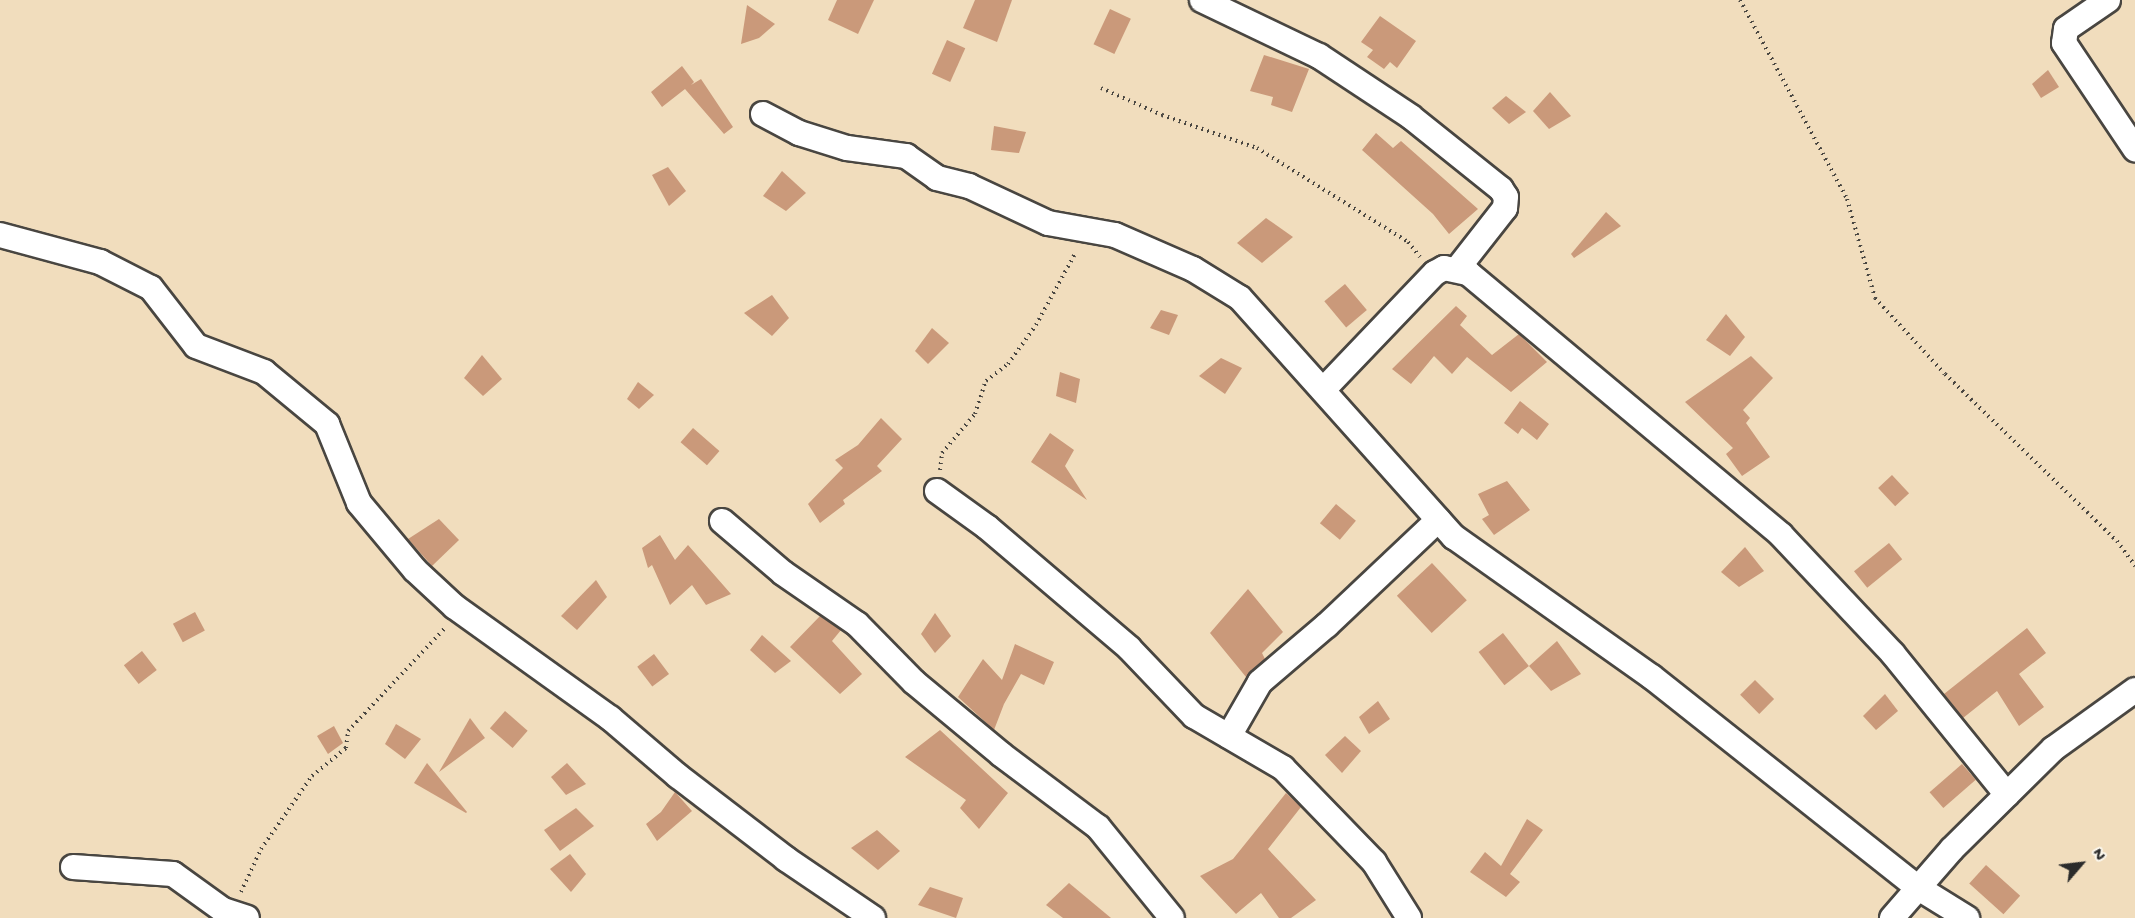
<!DOCTYPE html>
<html>
<head>
<meta charset="utf-8">
<style>
  body { margin:0 }
  #map { position:relative; width:2135px; height:918px; overflow:hidden; background:#f1ddbd; font-family:"Gochi Hand",sans-serif }
  div>[style] { position:absolute }
  .building>* { inset:0; background:#ca997a; transform-origin:0 0 }
  .path>* { height:4px; margin-top:-2px; transform-origin:0; background:repeating-linear-gradient(90deg,#494641 0 1.5px,transparent 0 6px) }
  .roads { filter:drop-shadow(2px 0 #494641) drop-shadow(-2px 0 #494641) drop-shadow(0 2px #494641) drop-shadow(0 -2px #494641) }
  .street>* { height:24px; margin:-12px; padding:0 12px; transform-origin:12px; border-radius:12px; background:#fff }
  span { translate:-50% -50%; white-space:nowrap; text-align:center; line-height:1.15; -webkit-text-stroke:4.5px #fbf7ec; paint-order:stroke }
  .north { position:absolute; left:2051px; top:834px; width:60px; height:60px; -webkit-text-stroke:4px #fbf7ec; paint-order:stroke; rotate:62deg; font-size:16px; font-weight:700; line-height:24px; text-align:center; color:#2b2b2b }
  .north::after { content:''; display:block; margin:auto; width:21px; height:27px; background:#2b2b2b; clip-path:polygon(50% 0,100% 100%,50% 72%,0 100%) }
</style>
</head>
<body>
<div id="map">
  <div class="building">
    <div style="clip-path:polygon(837px 0,874px 0,858px 34px,828px 20px)"></div>
    <div style="clip-path:polygon(975px 0,1012px 0,997px 42px,963px 28px)"></div>
    <div style="clip-path:polygon(747px 5px,775px 24px,759px 38px,741px 44px)"></div>
    <div style="left:1110px;top:9px;width:23px;height:39px;rotate:25deg"></div>
    <div style="clip-path:polygon(1380px 16px,1416px 41px,1397px 68px,1390px 62px,1384px 69px,1367px 57px,1373px 50px,1361px 42px)"></div>
    <div style="left:947px;top:40px;width:20px;height:37px;rotate:24deg"></div>
    <div style="clip-path:polygon(1264px 55px,1309px 69px,1292px 112px,1271px 105px,1273px 97px,1250px 91px)"></div>
    <div style="clip-path:polygon(682px 66px,694px 82px,691px 85px,701px 79px,733px 127px,724px 134px,685px 89px,662px 107px,651px 92px)"></div>
    <div style="clip-path:polygon(2048px 70px,2059px 87px,2041px 98px,2032px 84px)"></div>
    <div style="clip-path:polygon(1550px 92px,1571px 116px,1549px 129px,1533px 111px)"></div>
    <div style="clip-path:polygon(1506px 96px,1526px 112px,1509px 124px,1492px 108px)"></div>
    <div style="clip-path:polygon(994px 126px,1026px 132px,1019px 153px,991px 150px)"></div>
    <div style="clip-path:polygon(1376px 133px,1393px 148px,1401px 141px,1478px 209px,1449px 234px,1433px 214px,1362px 150px)"></div>
    <div style="clip-path:polygon(668px 167px,686px 191px,669px 206px,652px 175px)"></div>
    <div style="clip-path:polygon(782px 171px,806px 193px,786px 211px,763px 196px)"></div>
    <div style="clip-path:polygon(1606px 212px,1621px 226px,1574px 258px,1571px 254px)"></div>
    <div style="clip-path:polygon(1266px 218px,1293px 237px,1262px 263px,1237px 243px)"></div>
    <div style="left:1345px;top:284px;width:34px;height:27px;rotate:50deg"></div>
    <div style="clip-path:polygon(772px 295px,789px 318px,772px 336px,744px 313px)"></div>
    <div style="clip-path:polygon(1456px 306px,1467px 316px,1460px 325px,1492px 355px,1519px 334px,1547px 362px,1511px 392px,1467px 357px,1452px 374px,1434px 356px,1411px 384px,1392px 369px)"></div>
    <div style="clip-path:polygon(1161px 310px,1178px 315px,1169px 335px,1150px 328px)"></div>
    <div style="clip-path:polygon(1726px 314px,1745px 337px,1730px 356px,1706px 340px)"></div>
    <div style="clip-path:polygon(932px 328px,949px 343px,928px 364px,915px 351px)"></div>
    <div style="clip-path:polygon(482px 355px,502px 379px,483px 396px,464px 378px)"></div>
    <div style="clip-path:polygon(1751px 356px,1773px 378px,1743px 410px,1750px 418px,1746px 423px,1770px 457px,1742px 476px,1726px 454px,1733px 448px,1685px 402px)"></div>
    <div style="clip-path:polygon(1221px 358px,1242px 368px,1225px 394px,1199px 376px)"></div>
    <div style="clip-path:polygon(1060px 372px,1080px 379px,1076px 403px,1056px 396px)"></div>
    <div style="clip-path:polygon(638px 382px,654px 395px,639px 409px,627px 399px)"></div>
    <div style="clip-path:polygon(1520px 401px,1549px 424px,1537px 440px,1522px 428px,1518px 434px,1504px 423px)"></div>
    <div style="clip-path:polygon(881px 418px,902px 439px,877px 466px,882px 471px,843px 500px,845px 504px,820px 523px,808px 504px,843px 468px,835px 460px,858px 445px)"></div>
    <div style="left:693px;top:428px;width:35px;height:19px;rotate:41deg"></div>
    <div style="clip-path:polygon(1050px 433px,1074px 450px,1065px 466px,1087px 500px,1031px 462px)"></div>
    <div style="left:1892px;top:475px;width:25px;height:19px;rotate:47deg"></div>
    <div style="clip-path:polygon(1507px 481px,1530px 510px,1494px 535px,1482px 519px,1489px 515px,1478px 494px)"></div>
    <div style="left:1336px;top:504px;width:26px;height:25px;rotate:40deg"></div>
    <div style="clip-path:polygon(439px 519px,459px 540px,432px 566px,408px 539px)"></div>
    <div style="clip-path:polygon(660px 535px,675px 560px,688px 545px,731px 594px,706px 605px,692px 585px,670px 605px,652px 565px,648px 568px,642px 548px)"></div>
    <div style="left:1889px;top:543px;width:21px;height:45px;rotate:51deg"></div>
    <div style="clip-path:polygon(1745px 547px,1764px 571px,1739px 587px,1721px 572px)"></div>
    <div style="left:1432px;top:563px;width:51px;height:48px;rotate:47deg"></div>
    <div style="clip-path:polygon(596px 580px,607px 597px,577px 630px,561px 616px)"></div>
    <div style="clip-path:polygon(1248px 589px,1283px 632px,1262px 653px,1265px 659px,1246px 677px,1210px 633px)"></div>
    <div style="left:195px;top:612px;width:21px;height:25px;rotate:62deg"></div>
    <div style="clip-path:polygon(935px 613px,951px 636px,935px 653px,921px 634px)"></div>
    <div style="clip-path:polygon(820px 616px,841px 630px,832px 641px,862px 674px,840px 694px,790px 647px)"></div>
    <div style="clip-path:polygon(2027px 628px,2046px 653px,2019px 674px,2044px 707px,2019px 726px,1997px 691px,1963px 718px,1944px 694px)"></div>
    <div style="left:1503px;top:633px;width:42px;height:31px;rotate:52deg"></div>
    <div style="clip-path:polygon(762px 635px,791px 661px,775px 673px,750px 650px)"></div>
    <div style="clip-path:polygon(1557px 641px,1581px 674px,1551px 691px,1529px 666px)"></div>
    <div style="clip-path:polygon(1015px 644px,1054px 662px,1044px 685px,1021px 674px,1004px 704px,994px 730px,958px 697px,983px 659px,1002px 680px)"></div>
    <div style="left:142px;top:651px;width:24px;height:23px;rotate:52deg"></div>
    <div style="left:654px;top:654px;width:25px;height:21px;rotate:53deg"></div>
    <div style="left:1755px;top:680px;width:27px;height:21px;rotate:45deg"></div>
    <div style="clip-path:polygon(1885px 694px,1898px 711px,1876px 730px,1863px 716px)"></div>
    <div style="clip-path:polygon(1378px 701px,1390px 719px,1369px 734px,1359px 717px)"></div>
    <div style="left:505px;top:711px;width:30px;height:23px;rotate:41deg"></div>
    <div style="clip-path:polygon(470px 718px,485px 738px,439px 772px)"></div>
    <div style="clip-path:polygon(396px 724px,421px 739px,405px 759px,385px 744px)"></div>
    <div style="clip-path:polygon(334px 726px,343px 743px,328px 754px,317px 736px)"></div>
    <div style="clip-path:polygon(940px 730px,1008px 793px,979px 829px,960px 808px,966px 800px,905px 757px)"></div>
    <div style="clip-path:polygon(1345px 736px,1361px 751px,1342px 773px,1325px 755px)"></div>
    <div style="clip-path:polygon(427px 763px,467px 812px,466px 813px,414px 783px)"></div>
    <div style="clip-path:polygon(567px 763px,586px 784px,566px 795px,551px 777px)"></div>
    <div style="left:1962px;top:764px;width:21px;height:43px;rotate:49deg"></div>
    <div style="clip-path:polygon(675px 792px,692px 811px,657px 841px,646px 824px,661px 812px)"></div>
    <div style="clip-path:polygon(1286px 793px,1301px 807px,1268px 849px,1316px 900px,1291px 918px,1279px 918px,1261px 893px,1236px 914px,1200px 876px,1233px 859px)"></div>
    <div style="clip-path:polygon(576px 808px,594px 826px,560px 851px,544px 830px)"></div>
    <div style="clip-path:polygon(1527px 819px,1543px 830px,1510px 874px,1520px 882px,1506px 897px,1470px 872px,1485px 852px,1501px 866px)"></div>
    <div style="clip-path:polygon(877px 830px,900px 851px,878px 870px,851px 848px)"></div>
    <div style="clip-path:polygon(570px 854px,586px 874px,571px 892px,550px 869px)"></div>
    <div style="left:1986px;top:865px;width:46px;height:25px;rotate:42deg"></div>
    <div style="clip-path:polygon(1069px 883px,1111px 918px,1063px 918px,1046px 905px)"></div>
    <div style="clip-path:polygon(930px 887px,963px 898px,956px 918px,918px 905px)"></div>
  </div>
  <div class="path">
    <div style="left:1740px;top:0;width:226px;rotate:61.7deg"></div>
    <div style="left:1847px;top:199px;width:103px;rotate:74.2deg"></div>
    <div style="left:1875px;top:298px;width:103px;rotate:47.4deg"></div>
    <div style="left:1945px;top:374px;width:240px;rotate:44.2deg"></div>
    <div style="left:2117px;top:541px;width:31px;rotate:54deg"></div>
    <div style="left:1101px;top:88px;width:67px;rotate:23.9deg"></div>
    <div style="left:1162px;top:115px;width:101px;rotate:19.2deg"></div>
    <div style="left:1257px;top:148px;width:178px;rotate:31.9deg"></div>
    <div style="left:1408px;top:242px;width:19px;rotate:51deg"></div>
    <div style="left:940px;top:470px;width:17px;rotate:-83deg"></div>
    <div style="left:942px;top:453px;width:51px;rotate:-49.8deg"></div>
    <div style="left:975px;top:414px;width:35px;rotate:-72deg"></div>
    <div style="left:986px;top:381px;width:28px;rotate:-38deg"></div>
    <div style="left:1008px;top:364px;width:48px;rotate:-54.3deg"></div>
    <div style="left:1036px;top:325px;width:83px;rotate:-61.3deg"></div>
    <div style="left:241px;top:892px;width:47px;rotate:-65.1deg"></div>
    <div style="left:261px;top:849px;width:89px;rotate:-55.1deg"></div>
    <div style="left:312px;top:776px;width:44px;rotate:-39.5deg"></div>
    <div style="left:346px;top:748px;width:17px;rotate:-83deg"></div>
    <div style="left:348px;top:731px;width:143px;rotate:-46.7deg"></div>
  </div>
  <div class="roads">
    <div class="street">
      <div style="left:1202px;top:0;width:130px;rotate:25.6deg"></div>
      <div style="left:1319px;top:56px;width:110px;rotate:33.5deg"></div>
      <div style="left:1411px;top:117px;width:115px;rotate:38.7deg"></div>
      <div style="left:1501px;top:189px;width:9px;rotate:58deg"></div>
      <div style="left:1506px;top:197px;width:11px;rotate:95deg"></div>
      <div style="left:1505px;top:208px;width:76px;rotate:128.1deg"></div>
      <div style="left:2108px;top:0;width:51px;rotate:145.4deg"></div>
      <div style="left:2066px;top:29px;width:14px;rotate:98deg"></div>
      <div style="left:2064px;top:43px;width:128px;rotate:56.2deg"></div>
      <div style="left:763px;top:114px;width:41px;rotate:27.8deg"></div>
      <div style="left:799px;top:133px;width:50px;rotate:17.4deg"></div>
      <div style="left:847px;top:148px;width:60px;rotate:7.7deg"></div>
      <div style="left:906px;top:156px;width:38px;rotate:35deg"></div>
      <div style="left:937px;top:178px;width:33px;rotate:14deg"></div>
      <div style="left:969px;top:186px;width:87px;rotate:25.1deg"></div>
      <div style="left:1048px;top:223px;width:68px;rotate:10.2deg"></div>
      <div style="left:1115px;top:235px;width:85px;rotate:23.6deg"></div>
      <div style="left:1193px;top:269px;width:55px;rotate:31.7deg"></div>
      <div style="left:1240px;top:298px;width:321px;rotate:48.2deg"></div>
      <div style="left:1454px;top:537px;width:242px;rotate:35.3deg"></div>
      <div style="left:1652px;top:677px;width:338px;rotate:38.4deg"></div>
      <div style="left:1917px;top:887px;width:59px;rotate:31.8deg"></div>
      <div style="left:0;top:235px;width:104px;rotate:15.1deg"></div>
      <div style="left:100px;top:262px;width:57px;rotate:27deg"></div>
      <div style="left:151px;top:288px;width:73px;rotate:52.2deg"></div>
      <div style="left:196px;top:346px;width:73px;rotate:20.9deg"></div>
      <div style="left:264px;top:372px;width:82px;rotate:39.5deg"></div>
      <div style="left:327px;top:424px;width:85px;rotate:67.9deg"></div>
      <div style="left:359px;top:503px;width:87px;rotate:50.1deg"></div>
      <div style="left:415px;top:570px;width:54px;rotate:42.8deg"></div>
      <div style="left:455px;top:607px;width:191px;rotate:35.6deg"></div>
      <div style="left:610px;top:718px;width:89px;rotate:40.5deg"></div>
      <div style="left:678px;top:776px;width:136px;rotate:37.5deg"></div>
      <div style="left:786px;top:859px;width:105px;rotate:34.1deg"></div>
      <div style="left:1323px;top:390px;width:162px;rotate:-46.3deg"></div>
      <div style="left:1435px;top:273px;width:10px;rotate:-29deg"></div>
      <div style="left:1444px;top:268px;width:25px;rotate:12deg"></div>
      <div style="left:1468px;top:273px;width:408px;rotate:39.9deg"></div>
      <div style="left:1781px;top:535px;width:163px;rotate:46.7deg"></div>
      <div style="left:1893px;top:654px;width:181px;rotate:51deg"></div>
      <div style="left:937px;top:491px;width:62px;rotate:35.8deg"></div>
      <div style="left:987px;top:527px;width:187px;rotate:40.4deg"></div>
      <div style="left:1129px;top:648px;width:94px;rotate:46.3deg"></div>
      <div style="left:1194px;top:716px;width:103px;rotate:30.3deg"></div>
      <div style="left:1283px;top:768px;width:131px;rotate:45.9deg"></div>
      <div style="left:1374px;top:862px;width:66px;rotate:58deg"></div>
      <div style="left:722px;top:521px;width:80px;rotate:40.4deg"></div>
      <div style="left:783px;top:573px;width:90px;rotate:34.6deg"></div>
      <div style="left:857px;top:624px;width:81px;rotate:45.5deg"></div>
      <div style="left:914px;top:682px;width:114px;rotate:39.7deg"></div>
      <div style="left:1002px;top:755px;width:120px;rotate:36.9deg"></div>
      <div style="left:1098px;top:827px;width:117px;rotate:50.9deg"></div>
      <div style="left:1229px;top:736px;width:62px;rotate:-60.1deg"></div>
      <div style="left:1260px;top:682px;width:88px;rotate:-40.4deg"></div>
      <div style="left:1327px;top:625px;width:153px;rotate:-43.4deg"></div>
      <div style="left:73px;top:867px;width:100px;rotate:4deg"></div>
      <div style="left:173px;top:874px;width:62px;rotate:35.8deg"></div>
      <div style="left:223px;top:910px;width:25px;rotate:18deg"></div>
      <div style="left:1892px;top:918px;width:91px;rotate:-49deg"></div>
      <div style="left:1952px;top:849px;width:142px;rotate:-44.7deg"></div>
      <div style="left:2053px;top:749px;width:101px;rotate:-35.7deg"></div>
    </div>
  </div>
  <div class="north">N</div>
</div>
</body>
</html>
